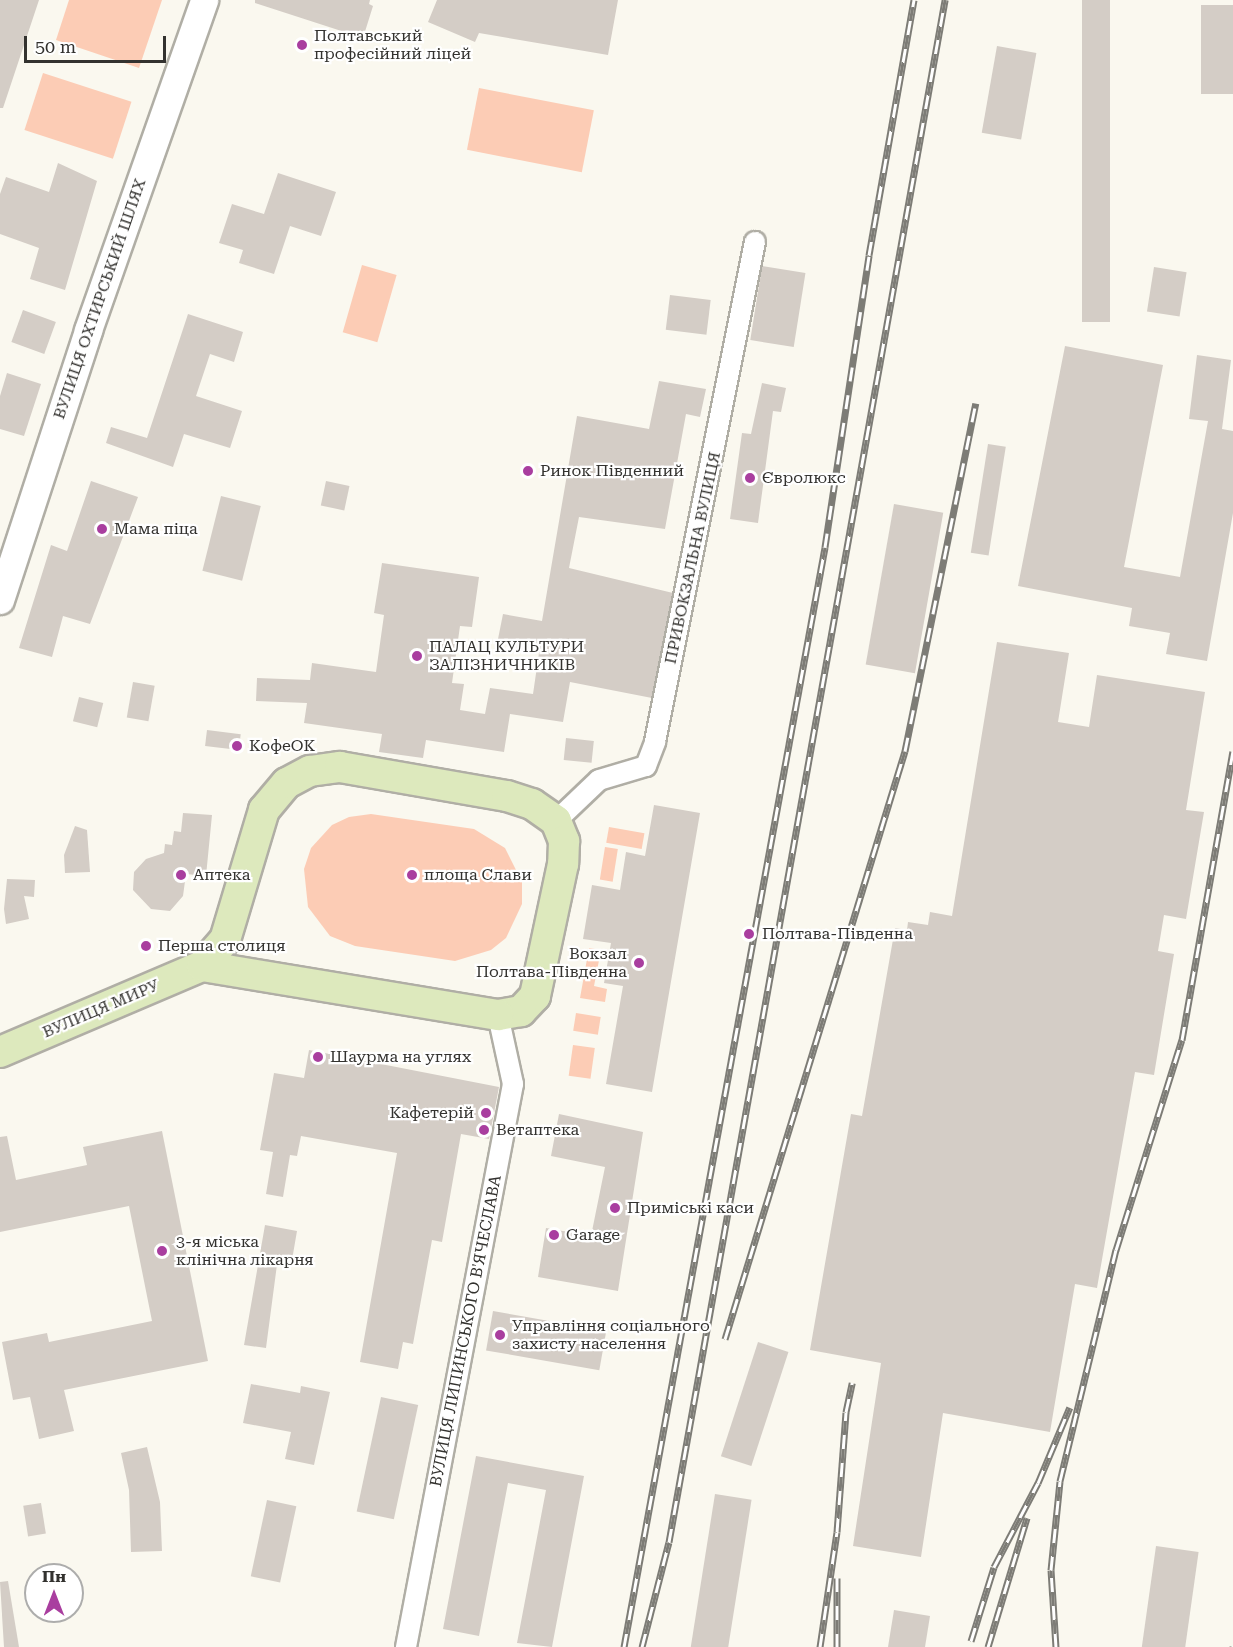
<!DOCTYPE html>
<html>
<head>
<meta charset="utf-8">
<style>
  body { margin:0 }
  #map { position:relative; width:1233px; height:1647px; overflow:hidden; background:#faf8ef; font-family:"Roboto Serif",serif }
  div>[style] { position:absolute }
  .green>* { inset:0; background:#fcccb5; transform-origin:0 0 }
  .building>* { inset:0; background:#d4cdc6; transform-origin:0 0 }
  .roads { filter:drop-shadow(2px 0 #b0aea5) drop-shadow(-2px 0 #b0aea5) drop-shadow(0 2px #b0aea5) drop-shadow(0 -2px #b0aea5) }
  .minor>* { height:20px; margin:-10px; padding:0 10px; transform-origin:10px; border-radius:10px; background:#fff }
  .secondary>* { height:27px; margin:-13.5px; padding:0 13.5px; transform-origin:13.5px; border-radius:13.5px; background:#fff }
  .primary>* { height:30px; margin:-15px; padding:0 15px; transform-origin:15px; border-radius:15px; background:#dde9bd }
  .rail>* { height:7px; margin-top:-3.5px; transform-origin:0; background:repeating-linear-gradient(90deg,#fff 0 14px,#7d7c76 0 28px); box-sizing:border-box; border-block:2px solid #7d7c76 }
  .dots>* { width:16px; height:16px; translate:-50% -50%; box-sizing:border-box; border:3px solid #fff; border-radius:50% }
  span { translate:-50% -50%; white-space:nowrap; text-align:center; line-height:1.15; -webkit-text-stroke:4.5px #fff; paint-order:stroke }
  .poi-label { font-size:16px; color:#33322f }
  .left { translate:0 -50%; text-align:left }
  .right { translate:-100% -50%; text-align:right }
  .street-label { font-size:16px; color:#33322f }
  .north { position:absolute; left:24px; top:1563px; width:60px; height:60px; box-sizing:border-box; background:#fff; border:2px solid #adadac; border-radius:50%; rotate:0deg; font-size:16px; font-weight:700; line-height:24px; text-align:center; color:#33322f }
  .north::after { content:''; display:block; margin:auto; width:21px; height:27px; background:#a93e9f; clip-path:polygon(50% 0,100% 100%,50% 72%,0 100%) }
  .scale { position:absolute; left:24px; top:36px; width:142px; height:27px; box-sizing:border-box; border:3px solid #33322f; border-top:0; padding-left:8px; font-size:18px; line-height:21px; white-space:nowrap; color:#33322f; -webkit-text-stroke:4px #fff; paint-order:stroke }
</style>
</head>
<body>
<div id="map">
  <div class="green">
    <div style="clip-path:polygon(69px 0,162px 0,139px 68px,56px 40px)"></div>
    <div style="left:43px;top:73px;width:93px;height:60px;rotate:18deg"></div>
    <div style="left:479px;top:88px;width:117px;height:63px;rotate:11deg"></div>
    <div style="left:362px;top:265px;width:36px;height:70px;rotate:16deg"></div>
    <div style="clip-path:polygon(371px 814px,474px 829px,505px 848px,522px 882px,522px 904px,506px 938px,491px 950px,455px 961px,355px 946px,330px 936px,308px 907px,304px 869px,311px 848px,332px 825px,349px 817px)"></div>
    <div style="left:609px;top:827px;width:36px;height:16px;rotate:10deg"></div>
    <div style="left:605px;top:847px;width:13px;height:33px;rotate:9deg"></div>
    <div style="clip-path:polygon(589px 948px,601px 950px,594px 986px,607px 989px,605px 1002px,580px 998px)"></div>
    <div style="left:576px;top:1013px;width:25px;height:18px;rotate:9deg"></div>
    <div style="left:573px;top:1045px;width:22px;height:31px;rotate:8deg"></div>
  </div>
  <div class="building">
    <div style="clip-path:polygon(0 0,39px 0,3px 108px,0 108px)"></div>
    <div style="clip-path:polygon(255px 0,370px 0,369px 4px,373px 6px,363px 38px,255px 3px)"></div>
    <div style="clip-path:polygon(437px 0,618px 0,608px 55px,479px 33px,475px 42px,428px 22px)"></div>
    <div style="left:1082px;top:0;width:28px;height:322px"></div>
    <div style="left:1233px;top:5px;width:89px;height:32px;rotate:90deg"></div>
    <div style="left:997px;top:46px;width:40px;height:88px;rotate:10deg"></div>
    <div style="clip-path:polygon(58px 163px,97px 181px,65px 290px,30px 279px,39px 248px,0 234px,0 194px,6px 177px,49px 192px)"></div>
    <div style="clip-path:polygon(278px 173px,336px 192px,321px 236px,290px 226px,274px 274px,239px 263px,243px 250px,219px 243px,232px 204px,264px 214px)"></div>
    <div style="left:762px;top:266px;width:44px;height:75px;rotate:9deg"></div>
    <div style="left:1154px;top:267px;width:33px;height:45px;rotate:9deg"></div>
    <div style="left:670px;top:295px;width:41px;height:35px;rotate:7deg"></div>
    <div style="left:23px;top:310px;width:35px;height:34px;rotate:20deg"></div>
    <div style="clip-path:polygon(188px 314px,243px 332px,234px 362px,210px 354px,196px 396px,242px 411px,230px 448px,184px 434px,173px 467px,106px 443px,111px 427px,147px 438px)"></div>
    <div style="clip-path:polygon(1065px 346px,1163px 365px,1124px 567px,1180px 577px,1208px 421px,1189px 419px,1197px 355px,1231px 360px,1222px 429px,1233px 431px,1233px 513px,1207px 661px,1166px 654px,1170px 633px,1129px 626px,1132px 608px,1018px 586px)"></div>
    <div style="clip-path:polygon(7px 373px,41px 384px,24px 436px,0 429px,0 396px)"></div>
    <div style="clip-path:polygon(659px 381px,706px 389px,700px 417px,686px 414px,665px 529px,579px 517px,569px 568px,673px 593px,652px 698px,570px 682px,563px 722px,510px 714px,504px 752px,426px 740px,423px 758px,379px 752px,382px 734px,304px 723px,307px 703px,256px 701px,257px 678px,310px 680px,312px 663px,376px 672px,384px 615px,374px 613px,382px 563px,479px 577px,472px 627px,460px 626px,452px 683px,464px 684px,460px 710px,485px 714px,490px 688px,533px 694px,540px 646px,498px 639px,503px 614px,542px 621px,577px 416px,649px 429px)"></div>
    <div style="clip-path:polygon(762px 383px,786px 388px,781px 412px,773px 411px,758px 523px,730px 519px,742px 433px,751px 434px)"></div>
    <div style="left:988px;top:444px;width:18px;height:110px;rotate:9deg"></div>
    <div style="clip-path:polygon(91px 481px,138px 497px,90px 624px,63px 616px,52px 657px,19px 648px,51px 545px,67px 551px)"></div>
    <div style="left:326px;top:481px;width:24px;height:25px;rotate:12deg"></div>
    <div style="left:221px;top:496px;width:41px;height:77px;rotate:14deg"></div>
    <div style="left:894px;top:504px;width:50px;height:163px;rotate:10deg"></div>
    <div style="clip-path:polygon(997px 642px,1069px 653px,1058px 722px,1089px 727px,1097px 675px,1205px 692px,1186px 810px,1204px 812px,1186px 919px,1164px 915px,1158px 951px,1174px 954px,1154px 1075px,1135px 1072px,1097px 1288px,1075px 1284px,1050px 1432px,943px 1413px,921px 1557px,853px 1546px,881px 1363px,810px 1350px,851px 1114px,862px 1116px,895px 928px,907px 930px,908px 922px,928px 925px,930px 912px,952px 916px)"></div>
    <div style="left:133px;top:682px;width:22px;height:36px;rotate:10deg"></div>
    <div style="left:79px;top:697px;width:25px;height:25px;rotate:14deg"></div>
    <div style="left:207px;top:730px;width:34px;height:16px;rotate:7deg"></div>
    <div style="left:566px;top:738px;width:28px;height:22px;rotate:6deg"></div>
    <div style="clip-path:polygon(654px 805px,700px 813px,652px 1092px,606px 1084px,623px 986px,604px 983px,611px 943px,583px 939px,592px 885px,620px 890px,626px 852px,645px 856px)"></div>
    <div style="clip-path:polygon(183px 813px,212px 815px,206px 876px,186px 874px,183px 896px,170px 911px,151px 909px,133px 890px,134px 872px,146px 859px,164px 853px,165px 844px,172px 845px,174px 831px,181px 832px)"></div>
    <div style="clip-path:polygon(75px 826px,87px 830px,90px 872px,65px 873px,64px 855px)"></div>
    <div style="clip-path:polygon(7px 879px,35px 880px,34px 897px,24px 896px,29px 919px,6px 924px,4px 909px)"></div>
    <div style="clip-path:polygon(309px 1050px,499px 1087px,489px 1139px,461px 1134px,442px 1242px,432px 1240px,413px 1344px,403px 1342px,398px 1369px,360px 1362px,397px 1153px,301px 1136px,297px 1156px,290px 1155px,283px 1197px,266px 1194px,273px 1152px,260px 1150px,274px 1073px,304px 1078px)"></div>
    <div style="clip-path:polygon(559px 1114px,643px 1132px,618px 1291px,538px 1277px,546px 1228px,591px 1236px,605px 1167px,551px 1156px)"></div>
    <div style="clip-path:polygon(162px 1131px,208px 1361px,64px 1390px,74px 1431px,39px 1439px,30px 1397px,13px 1400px,2px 1342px,47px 1333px,49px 1342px,152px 1321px,129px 1206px,0 1232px,0 1137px,7px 1136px,16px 1180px,87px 1165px,83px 1147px)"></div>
    <div style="clip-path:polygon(265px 1225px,297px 1231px,292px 1260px,278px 1257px,266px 1348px,244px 1345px)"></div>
    <div style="left:493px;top:1311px;width:115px;height:40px;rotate:10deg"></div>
    <div style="left:758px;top:1342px;width:32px;height:120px;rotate:18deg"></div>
    <div style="clip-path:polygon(251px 1384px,300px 1393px,301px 1386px,330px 1392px,314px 1465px,285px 1459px,291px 1432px,243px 1423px)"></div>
    <div style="left:381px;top:1397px;width:38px;height:117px;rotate:12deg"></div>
    <div style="clip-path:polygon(147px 1447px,160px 1502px,162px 1551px,131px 1552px,129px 1490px,121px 1453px)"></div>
    <div style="clip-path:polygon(476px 1456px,584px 1476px,552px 1647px,517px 1643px,546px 1490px,508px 1483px,479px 1636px,443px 1629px)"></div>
    <div style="left:715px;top:1494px;width:37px;height:155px;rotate:9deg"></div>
    <div style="left:267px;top:1500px;width:30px;height:78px;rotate:12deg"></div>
    <div style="left:41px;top:1503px;width:31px;height:18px;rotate:81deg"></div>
    <div style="left:1156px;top:1546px;width:43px;height:102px;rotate:8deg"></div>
    <div style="clip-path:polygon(8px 1581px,19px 1647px,4px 1647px,0 1582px)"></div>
    <div style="clip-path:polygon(894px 1610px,930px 1616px,925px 1647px,888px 1647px)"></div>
  </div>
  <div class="roads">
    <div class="minor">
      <div style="left:556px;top:821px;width:59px;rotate:-43.6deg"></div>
      <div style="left:599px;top:780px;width:49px;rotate:-16.6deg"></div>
      <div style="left:646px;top:766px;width:26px;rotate:-69deg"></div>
      <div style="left:655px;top:742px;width:510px;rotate:-78.69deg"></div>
      <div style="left:406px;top:1647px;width:573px;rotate:-79.24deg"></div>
      <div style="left:513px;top:1084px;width:71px;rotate:-102.3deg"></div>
    </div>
    <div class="secondary">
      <div style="left:0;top:600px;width:284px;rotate:-71.9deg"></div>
      <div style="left:88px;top:330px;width:350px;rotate:-70.6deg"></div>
    </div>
    <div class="primary">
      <div style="left:0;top:1052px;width:220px;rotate:-23.1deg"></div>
      <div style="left:202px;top:966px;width:35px;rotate:-49deg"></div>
      <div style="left:225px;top:940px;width:136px;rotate:-73.3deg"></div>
      <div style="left:264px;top:810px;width:35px;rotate:-50deg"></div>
      <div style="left:287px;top:783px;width:26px;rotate:-28deg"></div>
      <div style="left:310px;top:771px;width:30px;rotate:-8deg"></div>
      <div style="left:340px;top:767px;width:169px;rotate:9.9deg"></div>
      <div style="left:507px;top:796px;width:26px;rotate:18deg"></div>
      <div style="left:532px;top:804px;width:29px;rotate:35deg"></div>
      <div style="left:556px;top:821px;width:22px;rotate:68deg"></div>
      <div style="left:564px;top:841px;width:23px;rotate:92deg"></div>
      <div style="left:563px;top:864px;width:135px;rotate:102deg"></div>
      <div style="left:535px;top:996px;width:21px;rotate:133deg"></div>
      <div style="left:521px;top:1011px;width:23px;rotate:170deg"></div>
      <div style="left:498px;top:1015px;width:300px;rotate:-170.6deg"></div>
    </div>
  </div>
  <div class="rail">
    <div style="left:725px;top:1339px;width:615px;rotate:-72.98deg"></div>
    <div style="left:905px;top:751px;width:355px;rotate:-78.5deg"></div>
    <div style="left:837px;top:1578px;width:69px;rotate:90deg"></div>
    <div style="left:971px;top:1641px;width:77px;rotate:-72.7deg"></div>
    <div style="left:994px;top:1567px;width:95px;rotate:-62.4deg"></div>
    <div style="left:1038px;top:1483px;width:82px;rotate:-67.2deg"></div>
    <div style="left:624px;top:1647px;width:1118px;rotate:-79.64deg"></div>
    <div style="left:825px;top:547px;width:295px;rotate:-81.4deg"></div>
    <div style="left:869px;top:255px;width:259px;rotate:-80deg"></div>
    <div style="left:642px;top:1647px;width:108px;rotate:-75.6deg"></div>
    <div style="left:669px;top:1542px;width:1567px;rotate:-79.85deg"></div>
    <div style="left:820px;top:1647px;width:116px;rotate:-81.6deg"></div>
    <div style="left:837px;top:1532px;width:120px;rotate:-85.7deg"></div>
    <div style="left:846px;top:1412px;width:30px;rotate:-78deg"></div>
    <div style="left:988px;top:1647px;width:135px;rotate:-73.2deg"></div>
    <div style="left:1056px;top:1647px;width:77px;rotate:-93.7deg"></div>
    <div style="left:1051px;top:1570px;width:89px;rotate:-84.2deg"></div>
    <div style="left:1060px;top:1481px;width:238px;rotate:-76.4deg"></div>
    <div style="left:1116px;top:1250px;width:220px;rotate:-72.6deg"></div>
    <div style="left:1182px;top:1040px;width:293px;rotate:-80deg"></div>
    <div style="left:1233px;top:1647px;width:1px;rotate:-90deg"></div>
  </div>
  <div class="dots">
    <div style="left:302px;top:45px;background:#a93e9f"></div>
    <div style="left:528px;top:471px;background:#a93e9f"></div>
    <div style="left:750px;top:478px;background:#a93e9f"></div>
    <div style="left:102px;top:529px;background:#a93e9f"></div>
    <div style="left:417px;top:656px;background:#a93e9f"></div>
    <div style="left:237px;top:746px;background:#a93e9f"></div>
    <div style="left:181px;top:875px;background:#a93e9f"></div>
    <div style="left:412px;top:875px;background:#a93e9f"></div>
    <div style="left:749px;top:934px;background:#a93e9f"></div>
    <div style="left:146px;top:946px;background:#a93e9f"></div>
    <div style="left:639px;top:963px;background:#a93e9f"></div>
    <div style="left:318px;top:1057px;background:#a93e9f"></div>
    <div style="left:486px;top:1113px;background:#a93e9f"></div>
    <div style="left:484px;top:1130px;background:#a93e9f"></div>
    <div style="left:615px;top:1208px;background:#a93e9f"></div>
    <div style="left:554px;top:1235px;background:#a93e9f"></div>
    <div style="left:162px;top:1251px;background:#a93e9f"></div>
    <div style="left:500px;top:1335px;background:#a93e9f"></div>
  </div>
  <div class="poi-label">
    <span class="left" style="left:314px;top:45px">Полтавський<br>професійний ліцей</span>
    <span class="left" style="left:540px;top:471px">Ринок Південний</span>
    <span class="left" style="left:762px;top:478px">Євролюкс</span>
    <span class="left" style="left:114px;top:529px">Мама піца</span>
    <span class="left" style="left:429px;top:656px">ПАЛАЦ КУЛЬТУРИ<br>ЗАЛIЗНИЧНИКIВ</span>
    <span class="left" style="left:249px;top:746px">КофеОК</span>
    <span class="left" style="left:193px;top:875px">Аптека</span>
    <span class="left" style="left:424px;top:875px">площа Слави</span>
    <span class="left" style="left:762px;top:934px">Полтава-Південна</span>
    <span class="left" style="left:158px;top:946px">Перша столиця</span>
    <span class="right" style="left:627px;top:963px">Вокзал<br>Полтава-Південна</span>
    <span class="left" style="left:330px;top:1057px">Шаурма на углях</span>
    <span class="right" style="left:474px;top:1113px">Кафетерій</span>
    <span class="left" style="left:496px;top:1130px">Ветаптека</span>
    <span class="left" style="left:627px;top:1208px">Приміські каси</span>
    <span class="left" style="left:566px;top:1235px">Garage</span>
    <span class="left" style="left:176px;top:1251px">3-я міська<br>клінічна лікарня</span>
    <span class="left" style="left:512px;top:1335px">Управління соціального<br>захисту населення</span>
  </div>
  <div class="street-label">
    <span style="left:100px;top:299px;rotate:-71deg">ВУЛИЦЯ ОХТИРСЬКИЙ ШЛЯХ</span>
    <span style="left:693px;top:558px;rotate:-78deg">ПРИВОКЗАЛЬНА ВУЛИЦЯ</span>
    <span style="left:101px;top:1009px;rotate:-23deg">ВУЛИЦЯ МИРУ</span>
    <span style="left:466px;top:1331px;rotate:-79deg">ВУЛИЦЯ ЛИПИНСЬКОГО В'ЯЧЕСЛАВА</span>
  </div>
  <div class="north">Пн</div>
  <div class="scale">50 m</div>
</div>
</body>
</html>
